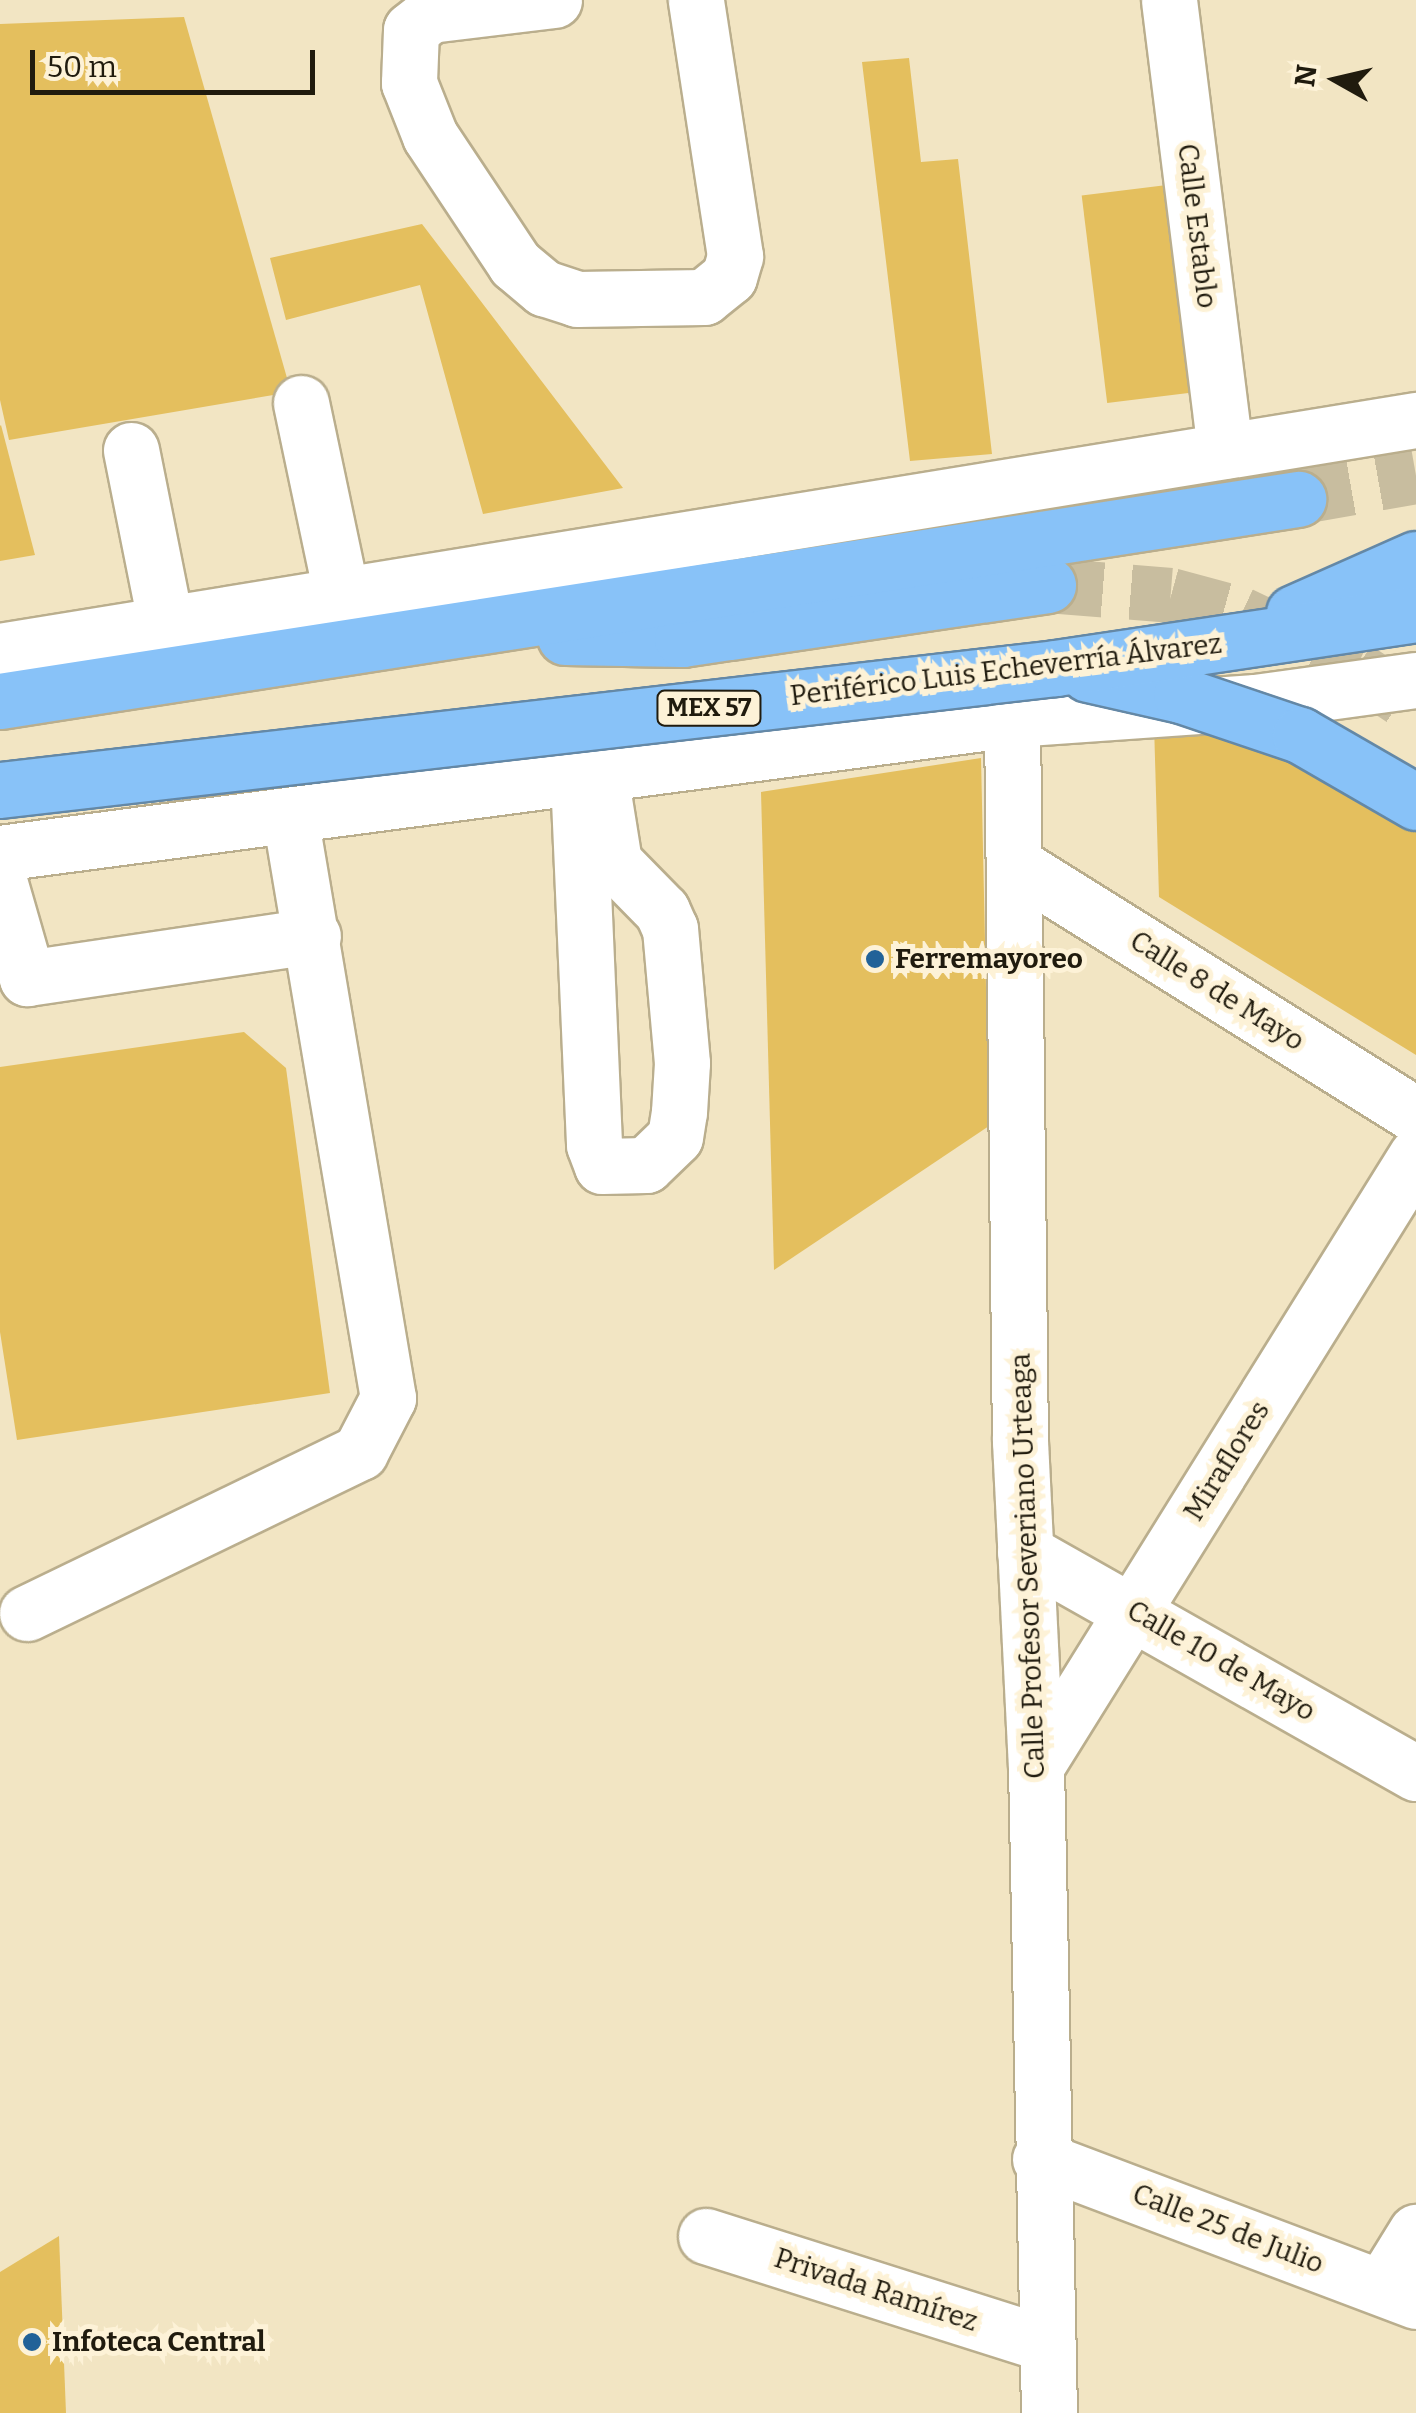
<!DOCTYPE html>
<html>
<head>
<meta charset="utf-8">
<style>
  body { margin:0 }
  #map { position:relative; width:1416px; height:2413px; overflow:hidden; background:#f2e5c3; font-family:Bitter,serif }
  div>[style] { position:absolute }
  .building>* { inset:0; background:#e4bf5e; transform-origin:0 0 }
  .highway-tunnel>* { height:55px; margin-top:-27.5px; transform-origin:0; background:repeating-linear-gradient(90deg,#c8bd9f 0 55px,transparent 0 83px) }
  .roads { filter:drop-shadow(2px 0 #baae8d) drop-shadow(-2px 0 #baae8d) drop-shadow(0 2px #baae8d) drop-shadow(0 -2px #baae8d) }
  .minor>* { height:55px; margin:-27.5px; padding:0 27.5px; transform-origin:27.5px; border-radius:27.5px; background:#fff }
  .highway>* { height:55px; margin:-27.5px; padding:0 27.5px; transform-origin:27.5px; border-radius:27.5px; background:#88c2f8 }
  .bridges { filter:drop-shadow(2px 0 #6488a6) drop-shadow(-2px 0 #6488a6) drop-shadow(0 2px #6488a6) drop-shadow(0 -2px #6488a6) }
  .highway-bridge>* { height:55px; margin:-27.5px; padding:0 27.5px; transform-origin:27.5px; border-radius:27.5px; background:#88c2f8 }
  .dots>* { width:28px; height:28px; translate:-50% -50%; box-sizing:border-box; border:5px solid #fdf2d7; border-radius:50% }
  span { translate:-50% -50%; white-space:nowrap; text-align:center; line-height:1.15; -webkit-text-stroke:10px #fdf2d7; paint-order:stroke }
  .shield-label span { padding:2px 8px; background:#fdf2d7; border:2px solid; border-radius:8px; -webkit-text-stroke-width:0 }
  .shield-label { font-size:25px; color:#201b0e; font-weight:700 }
  .street-label { font-size:28px; color:#201b0e }
  .poi-label { font-size:28px; color:#201b0e; font-weight:700 }
  .left { translate:0 -50%; text-align:left }
  .north { position:absolute; left:1286px; top:30px; width:100px; height:100px; -webkit-text-stroke:8px #fdf2d7; paint-order:stroke; rotate:278deg; font-size:28px; font-weight:700; line-height:40px; text-align:center; color:#201b0e }
  .north::after { content:''; display:block; margin:auto; width:35px; height:45px; background:#201b0e; clip-path:polygon(50% 0,100% 100%,50% 72%,0 100%) }
  .scale { position:absolute; left:30px; top:50px; width:285px; height:45px; box-sizing:border-box; border:5px solid #201b0e; border-top:0; padding-left:12px; font-size:30px; line-height:35px; white-space:nowrap; color:#201b0e; -webkit-text-stroke:8px #fdf2d7; paint-order:stroke }
</style>
</head>
<body>
<div id="map">
  <div class="building">
    <div style="clip-path:polygon(184px 17px,291px 392px,9px 440px,0 400px,0 24px)"></div>
    <div style="clip-path:polygon(909px 58px,921px 162px,958px 159px,992px 454px,910px 461px,862px 62px)"></div>
    <div style="left:1175px;top:184px;width:209px;height:94px;rotate:83deg"></div>
    <div style="clip-path:polygon(422px 224px,623px 488px,483px 514px,420px 285px,286px 320px,270px 258px)"></div>
    <div style="clip-path:polygon(1px 425px,35px 555px,0 561px,0 426px)"></div>
    <div style="clip-path:polygon(1240px 722px,1416px 811px,1416px 1055px,1159px 897px,1154px 724px)"></div>
    <div style="clip-path:polygon(981px 758px,989px 1126px,774px 1270px,761px 792px)"></div>
    <div style="clip-path:polygon(244px 1032px,286px 1068px,330px 1393px,17px 1440px,0 1332px,0 1067px)"></div>
    <div style="clip-path:polygon(59px 2236px,66px 2413px,0 2413px,0 2272px)"></div>
  </div>
  <div class="highway-tunnel">
    <div style="left:1297px;top:497px;width:121px;rotate:-10deg"></div>
    <div style="left:1048px;top:585px;width:123px;rotate:4.6deg"></div>
    <div style="left:1171px;top:595px;width:73px;rotate:15.2deg"></div>
    <div style="left:1241px;top:614px;width:127px;rotate:25.2deg"></div>
    <div style="left:1356px;top:668px;width:72px;rotate:33.7deg"></div>
  </div>
  <div class="roads">
    <div class="minor">
      <div style="left:554px;top:0;width:125px;rotate:173.1deg"></div>
      <div style="left:430px;top:15px;width:24px;rotate:142deg"></div>
      <div style="left:411px;top:30px;width:53px;rotate:92.2deg"></div>
      <div style="left:409px;top:83px;width:57px;rotate:68.4deg"></div>
      <div style="left:430px;top:136px;width:154px;rotate:56.4deg"></div>
      <div style="left:515px;top:264px;width:38px;rotate:40deg"></div>
      <div style="left:544px;top:288px;width:35px;rotate:18deg"></div>
      <div style="left:577px;top:299px;width:127px;rotate:-0.9deg"></div>
      <div style="left:704px;top:297px;width:32px;rotate:-39deg"></div>
      <div style="left:729px;top:277px;width:22px;rotate:-74deg"></div>
      <div style="left:735px;top:256px;width:259px;rotate:-98.7deg"></div>
      <div style="left:1169px;top:0;width:454px;rotate:82.9deg"></div>
      <div style="left:301px;top:403px;width:199px;rotate:78.1deg"></div>
      <div style="left:131px;top:450px;width:178px;rotate:78.7deg"></div>
      <div style="left:0;top:651px;width:1435px;rotate:-9.27deg"></div>
      <div style="left:1012px;top:719px;width:722px;rotate:89.37deg"></div>
      <div style="left:1020px;top:1441px;width:325px;rotate:87.2deg"></div>
      <div style="left:1036px;top:1766px;width:647px;rotate:88.85deg"></div>
      <div style="left:578px;top:777px;width:368px;rotate:87.5deg"></div>
      <div style="left:594px;top:1145px;width:22px;rotate:69deg"></div>
      <div style="left:602px;top:1166px;width:44px;rotate:-1.3deg"></div>
      <div style="left:646px;top:1165px;width:40px;rotate:-44deg"></div>
      <div style="left:675px;top:1137px;width:25px;rotate:-81deg"></div>
      <div style="left:679px;top:1112px;width:49px;rotate:-86.5deg"></div>
      <div style="left:682px;top:1063px;width:135px;rotate:-95.1deg"></div>
      <div style="left:670px;top:929px;width:20px;rotate:-114deg"></div>
      <div style="left:662px;top:911px;width:69px;rotate:-134.4deg"></div>
      <div style="left:614px;top:862px;width:88px;rotate:-99.1deg"></div>
      <div style="left:0;top:853px;width:1021px;rotate:-7.54deg"></div>
      <div style="left:1012px;top:719px;width:244px;rotate:-4deg"></div>
      <div style="left:1255px;top:702px;width:162px;rotate:-7.8deg"></div>
      <div style="left:1019px;top:867px;width:468px;rotate:32deg"></div>
      <div style="left:0;top:884px;width:98px;rotate:74deg"></div>
      <div style="left:27px;top:978px;width:289px;rotate:-8.4deg"></div>
      <div style="left:1025px;top:1552px;width:449px;rotate:29.5deg"></div>
      <div style="left:27px;top:1613px;width:370px;rotate:-25.8deg"></div>
      <div style="left:360px;top:1452px;width:61px;rotate:-62.6deg"></div>
      <div style="left:388px;top:1398px;width:590px;rotate:-99.56deg"></div>
      <div style="left:1036px;top:1766px;width:719px;rotate:-58.08deg"></div>
      <div style="left:1040px;top:2159px;width:402px;rotate:20.7deg"></div>
      <div style="left:706px;top:2236px;width:358px;rotate:17.6deg"></div>
      <div style="left:1382px;top:2287px;width:65px;rotate:-58.3deg"></div>
    </div>
    <div class="highway">
      <div style="left:565px;top:637px;width:117px;rotate:1deg"></div>
      <div style="left:682px;top:639px;width:370px;rotate:-8.4deg"></div>
      <div style="left:0;top:701px;width:1314px;rotate:-8.85deg"></div>
    </div>
  </div>
  <div class="bridges">
    <div class="highway-bridge">
      <div style="left:1294px;top:613px;width:133px;rotate:-23.9deg"></div>
      <div style="left:1088px;top:674px;width:95px;rotate:12.7deg"></div>
      <div style="left:1181px;top:695px;width:126px;rotate:18.6deg"></div>
      <div style="left:1300px;top:735px;width:134px;rotate:30deg"></div>
      <div style="left:0;top:790px;width:1063px;rotate:-6.59deg"></div>
      <div style="left:1056px;top:668px;width:364px;rotate:-8.5deg"></div>
    </div>
  </div>
  <div class="dots">
    <div style="left:875px;top:959px;background:#216298"></div>
    <div style="left:32px;top:2342px;background:#216298"></div>
  </div>
  <div class="shield-label">
    <span style="left:709px;top:708px">MEX 57</span>
  </div>
  <div class="street-label">
    <span style="left:1197px;top:226px;rotate:83deg">Calle Establo</span>
    <span style="left:1006px;top:670px;rotate:-7deg">Periférico Luis Echeverría Álvarez</span>
    <span style="left:1217px;top:991px;rotate:32deg">Calle 8 de Mayo</span>
    <span style="left:1227px;top:1461px;rotate:-58deg">Miraflores</span>
    <span style="left:1028px;top:1566px;rotate:-92deg">Calle Profesor Severiano Urteaga</span>
    <span style="left:1221px;top:1661px;rotate:30deg">Calle 10 de Mayo</span>
    <span style="left:1228px;top:2229px;rotate:21deg">Calle 25 de Julio</span>
    <span style="left:876px;top:2290px;rotate:18deg">Privada Ramírez</span>
  </div>
  <div class="poi-label">
    <span class="left" style="left:895px;top:959px">Ferremayoreo</span>
    <span class="left" style="left:52px;top:2342px">Infoteca Central</span>
  </div>
  <div class="north">N</div>
  <div class="scale">50 m</div>
</div>
</body>
</html>
